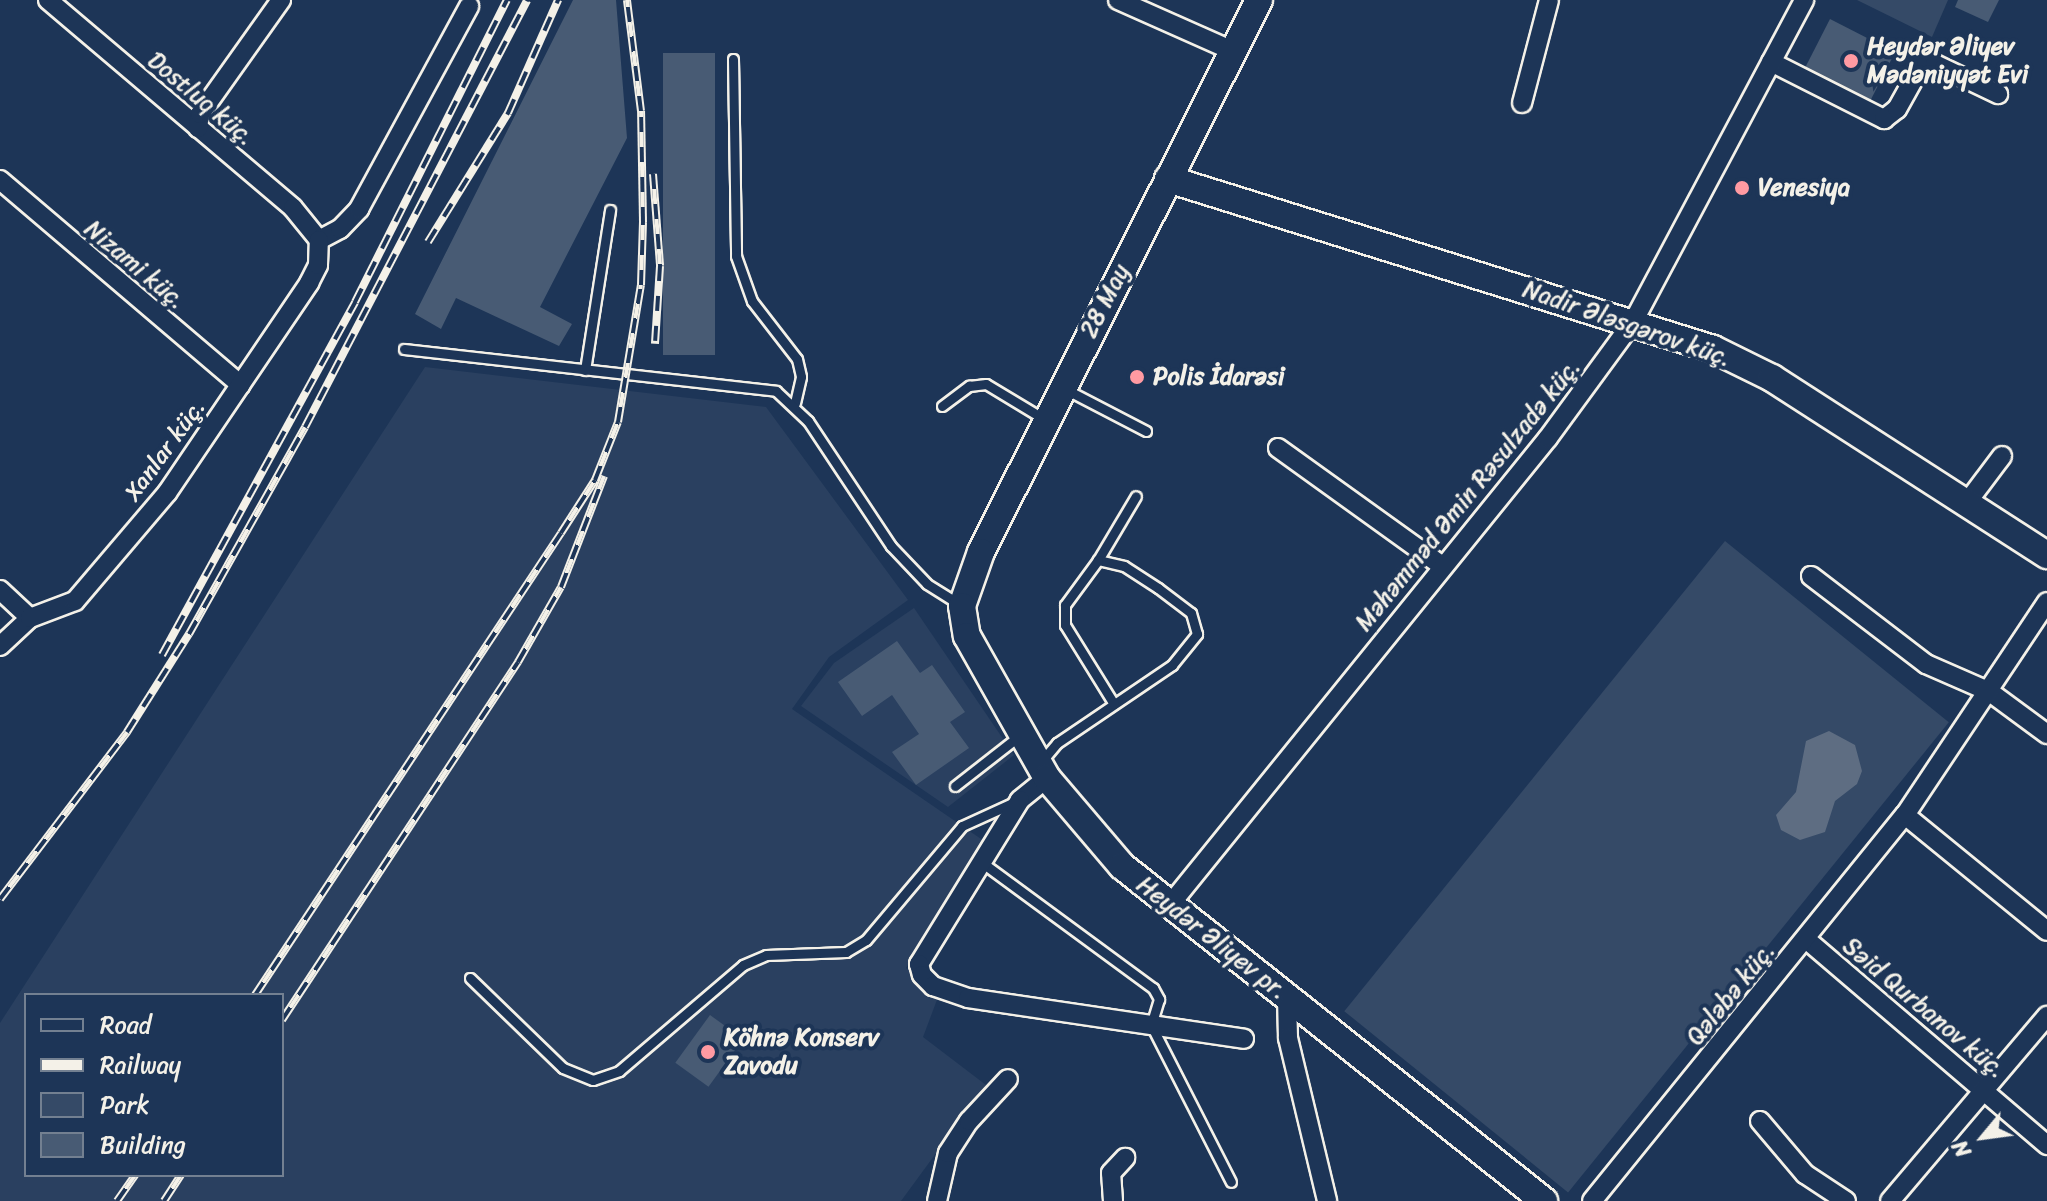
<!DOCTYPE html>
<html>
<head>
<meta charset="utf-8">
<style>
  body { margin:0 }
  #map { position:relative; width:2047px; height:1201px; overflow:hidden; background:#1d3557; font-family:Sriracha,sans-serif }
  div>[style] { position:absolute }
  .built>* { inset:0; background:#2a4060 }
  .green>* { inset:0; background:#354a67; transform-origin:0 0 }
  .water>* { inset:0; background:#5e6d82 }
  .building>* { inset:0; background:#485b74; transform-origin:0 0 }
  .roads { filter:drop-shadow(2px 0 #f4f1e8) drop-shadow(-2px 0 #f4f1e8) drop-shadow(0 2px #f4f1e8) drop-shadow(0 -2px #f4f1e8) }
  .lane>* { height:9px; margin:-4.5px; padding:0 4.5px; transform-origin:4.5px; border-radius:4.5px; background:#1d3557 }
  .street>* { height:18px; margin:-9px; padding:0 9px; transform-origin:9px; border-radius:9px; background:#1d3557 }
  .secondary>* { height:26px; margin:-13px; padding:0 13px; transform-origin:13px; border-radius:13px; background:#1d3557 }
  .rail>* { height:8px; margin-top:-4px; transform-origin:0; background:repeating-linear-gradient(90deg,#1d3557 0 15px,#f4f1e8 0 30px); box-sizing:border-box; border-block:2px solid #f4f1e8 }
  .dots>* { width:22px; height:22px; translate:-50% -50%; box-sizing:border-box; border:4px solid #1d3557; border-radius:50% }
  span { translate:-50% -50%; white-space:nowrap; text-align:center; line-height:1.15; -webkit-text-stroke:8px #1d3557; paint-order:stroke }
  .poi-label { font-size:24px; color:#f4f1e8; font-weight:700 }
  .left { translate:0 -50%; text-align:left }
  .street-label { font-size:24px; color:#f4f1e8 }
  .legend { position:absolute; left:24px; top:993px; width:260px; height:184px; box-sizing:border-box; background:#1d3557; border:2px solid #738091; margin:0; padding:10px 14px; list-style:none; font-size:24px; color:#f4f1e8 }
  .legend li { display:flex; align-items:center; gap:16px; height:40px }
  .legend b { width:40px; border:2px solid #738091 }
  .north { position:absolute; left:1943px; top:1097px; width:80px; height:80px; -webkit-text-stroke:6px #1d3557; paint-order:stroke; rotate:241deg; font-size:22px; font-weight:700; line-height:32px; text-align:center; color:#f4f1e8 }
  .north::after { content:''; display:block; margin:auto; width:28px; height:36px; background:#f4f1e8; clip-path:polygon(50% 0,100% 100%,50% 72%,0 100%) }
</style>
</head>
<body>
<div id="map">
  <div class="built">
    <div style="clip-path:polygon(evenodd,425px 367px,766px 407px,908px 600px,829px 657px,792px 709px,984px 841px,906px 968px,938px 997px,923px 1037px,986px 1085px,901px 1201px,0 1201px,0 1023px,425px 367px,26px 995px,282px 995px,282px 1175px,26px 1175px,26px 995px)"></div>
    <div style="clip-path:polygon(914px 608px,1014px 755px,948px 807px,801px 706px,834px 663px)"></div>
  </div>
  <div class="green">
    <div style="clip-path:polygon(1857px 0,1948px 0,1932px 37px)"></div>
    <div style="left:1725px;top:541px;width:288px;height:605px;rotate:39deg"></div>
  </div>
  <div class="water">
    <div style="clip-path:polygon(1829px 731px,1855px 745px,1862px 771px,1857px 784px,1835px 801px,1825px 832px,1800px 840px,1781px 830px,1776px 815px,1796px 792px,1806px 741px)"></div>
  </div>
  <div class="building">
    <div style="clip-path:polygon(573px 0,616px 0,627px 138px,540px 307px,572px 324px,559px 346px,456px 298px,441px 329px,415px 314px)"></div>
    <div style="clip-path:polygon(1958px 0,1999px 0,1988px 22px,1955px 7px)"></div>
    <div style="left:1830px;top:19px;width:73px;height:54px;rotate:27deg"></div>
    <div style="left:663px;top:53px;width:52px;height:302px"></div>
    <div style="clip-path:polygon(897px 641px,920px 673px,932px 665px,965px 712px,950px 722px,969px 748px,916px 785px,892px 752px,919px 734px,892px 695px,862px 716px,838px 682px)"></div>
    <div style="left:710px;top:1015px;width:41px;height:59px;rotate:36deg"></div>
  </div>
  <div class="roads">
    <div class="lane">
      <div style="left:733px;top:59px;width:197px;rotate:89.1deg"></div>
      <div style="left:736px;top:256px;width:48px;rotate:70.4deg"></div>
      <div style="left:752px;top:301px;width:73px;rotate:52.2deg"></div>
      <div style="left:797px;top:359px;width:18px;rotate:77deg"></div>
      <div style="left:801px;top:377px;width:27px;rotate:103deg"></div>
      <div style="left:404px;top:349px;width:374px;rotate:6.4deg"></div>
      <div style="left:776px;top:391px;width:44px;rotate:43.2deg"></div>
      <div style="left:808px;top:421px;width:150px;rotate:56.4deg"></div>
      <div style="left:891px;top:546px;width:52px;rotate:46.5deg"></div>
      <div style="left:927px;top:584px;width:38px;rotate:32deg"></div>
      <div style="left:585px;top:370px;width:162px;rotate:-81.1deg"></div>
      <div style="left:1067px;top:390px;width:89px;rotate:27.4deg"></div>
      <div style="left:942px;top:406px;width:34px;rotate:-37deg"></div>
      <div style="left:969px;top:386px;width:17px;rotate:-7deg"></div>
      <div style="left:986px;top:384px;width:68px;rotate:31.1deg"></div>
      <div style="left:1098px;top:560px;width:74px;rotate:-59.3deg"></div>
      <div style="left:1041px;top:762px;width:25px;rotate:-50deg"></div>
      <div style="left:1057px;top:743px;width:139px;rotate:-34.1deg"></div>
      <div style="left:1172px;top:665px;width:40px;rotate:-51deg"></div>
      <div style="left:1197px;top:634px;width:22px;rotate:-106deg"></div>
      <div style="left:1191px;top:613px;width:41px;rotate:-142.9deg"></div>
      <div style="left:1158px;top:588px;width:40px;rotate:-147.1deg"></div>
      <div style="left:1124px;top:566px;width:27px;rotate:-167deg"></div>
      <div style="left:1098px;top:560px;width:56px;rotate:126.3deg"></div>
      <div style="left:1065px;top:605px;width:20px;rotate:90deg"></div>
      <div style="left:1065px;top:625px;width:93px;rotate:58.2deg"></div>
      <div style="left:955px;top:786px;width:81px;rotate:-38deg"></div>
      <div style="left:984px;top:864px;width:210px;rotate:36.3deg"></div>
      <div style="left:1153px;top:988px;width:13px;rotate:61deg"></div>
      <div style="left:1159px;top:999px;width:27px;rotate:107deg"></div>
      <div style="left:1151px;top:1025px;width:176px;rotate:63deg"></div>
      <div style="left:470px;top:978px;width:129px;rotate:44.1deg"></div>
      <div style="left:563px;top:1068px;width:32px;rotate:22deg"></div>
      <div style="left:593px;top:1080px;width:28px;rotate:-19deg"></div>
      <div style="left:619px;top:1071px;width:163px;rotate:-40.5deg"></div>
      <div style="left:743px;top:965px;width:25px;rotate:-23deg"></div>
      <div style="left:766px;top:955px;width:80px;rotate:-2.1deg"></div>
      <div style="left:846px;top:952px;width:23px;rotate:-31deg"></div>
      <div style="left:866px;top:940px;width:149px;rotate:-49.9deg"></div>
      <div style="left:962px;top:826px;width:60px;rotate:-24.4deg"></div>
    </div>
    <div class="street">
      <div style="left:48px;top:0;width:321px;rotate:40.3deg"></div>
      <div style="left:293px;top:208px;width:41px;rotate:50.9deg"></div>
      <div style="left:1118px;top:0;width:126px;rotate:23.9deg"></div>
      <div style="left:1771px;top:62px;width:127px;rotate:26.8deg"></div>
      <div style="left:1884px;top:119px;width:16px;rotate:-38deg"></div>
      <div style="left:1897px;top:109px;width:49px;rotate:-60.8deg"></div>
      <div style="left:1921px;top:66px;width:14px;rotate:-8deg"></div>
      <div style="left:1935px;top:64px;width:70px;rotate:25.5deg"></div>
      <div style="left:1522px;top:103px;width:106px;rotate:-75.3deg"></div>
      <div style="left:198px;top:128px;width:14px;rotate:-82deg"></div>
      <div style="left:200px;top:114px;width:140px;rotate:-54.6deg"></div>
      <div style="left:0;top:180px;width:316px;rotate:40.4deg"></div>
      <div style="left:319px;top:240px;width:24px;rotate:-28deg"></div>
      <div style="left:340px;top:229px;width:28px;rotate:-46deg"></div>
      <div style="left:359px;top:209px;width:231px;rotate:-61.5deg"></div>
      <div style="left:1278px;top:448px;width:202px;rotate:35.7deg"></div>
      <div style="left:1966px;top:504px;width:60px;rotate:-53.1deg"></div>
      <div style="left:1811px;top:576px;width:145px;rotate:37.4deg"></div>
      <div style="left:1926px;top:664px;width:70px;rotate:23.6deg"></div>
      <div style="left:1990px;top:692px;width:71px;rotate:36.4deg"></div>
      <div style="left:0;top:590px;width:41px;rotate:43deg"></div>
      <div style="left:0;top:646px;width:41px;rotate:-43deg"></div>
      <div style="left:30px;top:618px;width:48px;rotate:-20.7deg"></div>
      <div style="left:75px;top:601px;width:142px;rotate:-49.6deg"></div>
      <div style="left:167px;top:493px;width:254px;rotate:-55.9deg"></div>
      <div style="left:309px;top:283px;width:20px;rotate:-63deg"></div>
      <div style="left:318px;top:265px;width:25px;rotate:-88deg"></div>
      <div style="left:1047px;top:778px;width:35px;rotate:141deg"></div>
      <div style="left:1020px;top:800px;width:193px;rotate:121.6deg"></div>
      <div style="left:919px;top:964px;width:11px;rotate:75deg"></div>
      <div style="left:922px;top:975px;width:16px;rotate:45deg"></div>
      <div style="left:933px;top:986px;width:37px;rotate:19deg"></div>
      <div style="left:968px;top:998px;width:279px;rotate:8.4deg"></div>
      <div style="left:1905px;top:815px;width:183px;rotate:39.2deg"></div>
      <div style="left:1169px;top:906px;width:602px;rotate:-51deg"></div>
      <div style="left:1548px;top:438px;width:144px;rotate:-53.8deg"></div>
      <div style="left:1633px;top:322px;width:365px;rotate:-62deg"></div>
      <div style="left:1807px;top:940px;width:316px;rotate:40.5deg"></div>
      <div style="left:1287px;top:997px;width:41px;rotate:88.6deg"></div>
      <div style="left:1288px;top:1038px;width:168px;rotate:76.5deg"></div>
      <div style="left:1760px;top:1121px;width:70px;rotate:49.7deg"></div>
      <div style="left:1805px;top:1174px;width:49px;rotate:33.4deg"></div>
      <div style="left:937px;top:1201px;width:49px;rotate:-77.1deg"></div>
      <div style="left:948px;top:1153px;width:38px;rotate:-57deg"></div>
      <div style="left:969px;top:1121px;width:57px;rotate:-47.1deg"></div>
      <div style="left:1113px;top:1201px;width:28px;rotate:-94deg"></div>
      <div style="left:1111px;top:1173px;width:21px;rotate:-47deg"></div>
      <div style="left:1592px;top:1201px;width:497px;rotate:-51deg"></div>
      <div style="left:1905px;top:815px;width:256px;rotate:-56.3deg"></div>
      <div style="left:1890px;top:1201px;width:243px;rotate:-49.7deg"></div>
    </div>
    <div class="secondary">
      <div style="left:1259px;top:0;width:618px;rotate:116.73deg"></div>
      <div style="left:981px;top:552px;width:57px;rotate:109.4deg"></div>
      <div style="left:962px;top:606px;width:30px;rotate:81deg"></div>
      <div style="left:967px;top:636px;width:163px;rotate:60.6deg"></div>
      <div style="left:1047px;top:778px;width:116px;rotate:49.6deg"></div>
      <div style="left:1122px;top:866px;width:539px;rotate:38.44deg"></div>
      <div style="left:1168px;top:179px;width:571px;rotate:17.32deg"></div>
      <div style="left:1713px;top:349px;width:66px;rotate:26.2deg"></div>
      <div style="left:1772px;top:378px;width:327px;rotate:32.8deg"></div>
    </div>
  </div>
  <div class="rail">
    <div style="left:653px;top:174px;width:92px;rotate:85.6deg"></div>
    <div style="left:660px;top:266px;width:78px;rotate:93.7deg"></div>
    <div style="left:428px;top:242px;width:152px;rotate:-58.2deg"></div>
    <div style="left:508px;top:113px;width:124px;rotate:-66.1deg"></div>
    <div style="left:162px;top:655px;width:402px;rotate:-61.3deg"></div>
    <div style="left:355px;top:302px;width:338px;rotate:-63.3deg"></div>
    <div style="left:0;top:899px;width:210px;rotate:-52.7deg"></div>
    <div style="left:127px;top:732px;width:116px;rotate:-57.7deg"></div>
    <div style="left:189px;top:634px;width:237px;rotate:-60.7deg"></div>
    <div style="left:305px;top:427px;width:481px;rotate:-62.5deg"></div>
    <div style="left:255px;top:995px;width:554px;rotate:-56.48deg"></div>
    <div style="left:561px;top:533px;width:63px;rotate:-57.3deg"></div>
    <div style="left:595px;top:480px;width:62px;rotate:-68.4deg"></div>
    <div style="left:618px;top:422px;width:139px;rotate:-80.5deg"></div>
    <div style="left:641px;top:285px;width:63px;rotate:-88.2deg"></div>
    <div style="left:643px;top:222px;width:111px;rotate:-91deg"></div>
    <div style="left:641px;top:111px;width:112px;rotate:-97.2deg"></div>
    <div style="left:282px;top:1020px;width:429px;rotate:-56.6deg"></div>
    <div style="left:518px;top:662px;width:86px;rotate:-60.2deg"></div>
    <div style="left:561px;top:587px;width:119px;rotate:-68.8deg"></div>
    <div style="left:117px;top:1201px;width:32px;rotate:-55deg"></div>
    <div style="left:164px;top:1201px;width:31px;rotate:-57deg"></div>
  </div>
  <div class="dots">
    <div style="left:1851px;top:61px;background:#ff9aa2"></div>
    <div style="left:1742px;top:188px;background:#ff9aa2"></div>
    <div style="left:1137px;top:377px;background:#ff9aa2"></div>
    <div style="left:708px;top:1052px;background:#ff9aa2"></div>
  </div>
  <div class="poi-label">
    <span class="left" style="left:1867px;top:61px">Heydər Əliyev<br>Mədəniyyət Evi</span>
    <span class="left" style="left:1758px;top:188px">Venesiya</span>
    <span class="left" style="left:1153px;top:377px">Polis İdarəsi</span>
    <span class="left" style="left:724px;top:1052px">Köhnə Konserv<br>Zavodu</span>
  </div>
  <div class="street-label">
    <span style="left:201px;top:99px;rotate:40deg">Dostluq küç.</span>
    <span style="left:135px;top:265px;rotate:40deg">Nizami küç.</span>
    <span style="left:1105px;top:301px;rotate:-63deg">28 May</span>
    <span style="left:1627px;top:324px;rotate:19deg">Nadir Ələsgərov küç.</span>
    <span style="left:165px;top:450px;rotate:-54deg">Xanlar küç.</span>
    <span style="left:1468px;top:495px;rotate:-51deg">Məhəmməd Əmin Rəsulzadə küç.</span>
    <span style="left:1212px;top:938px;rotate:38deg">Heydər Əliyev pr.</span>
    <span style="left:1731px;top:994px;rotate:-51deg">Qələbə küç.</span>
    <span style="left:1924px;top:1008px;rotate:40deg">Səid Qurbanov küç.</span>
  </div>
  <ul class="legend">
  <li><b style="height:10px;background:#1d3557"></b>Road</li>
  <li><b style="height:10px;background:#f4f1e8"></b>Railway</li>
  <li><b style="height:22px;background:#354a67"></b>Park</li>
  <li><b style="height:22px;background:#485b74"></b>Building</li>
  </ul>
  <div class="north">N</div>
</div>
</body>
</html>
